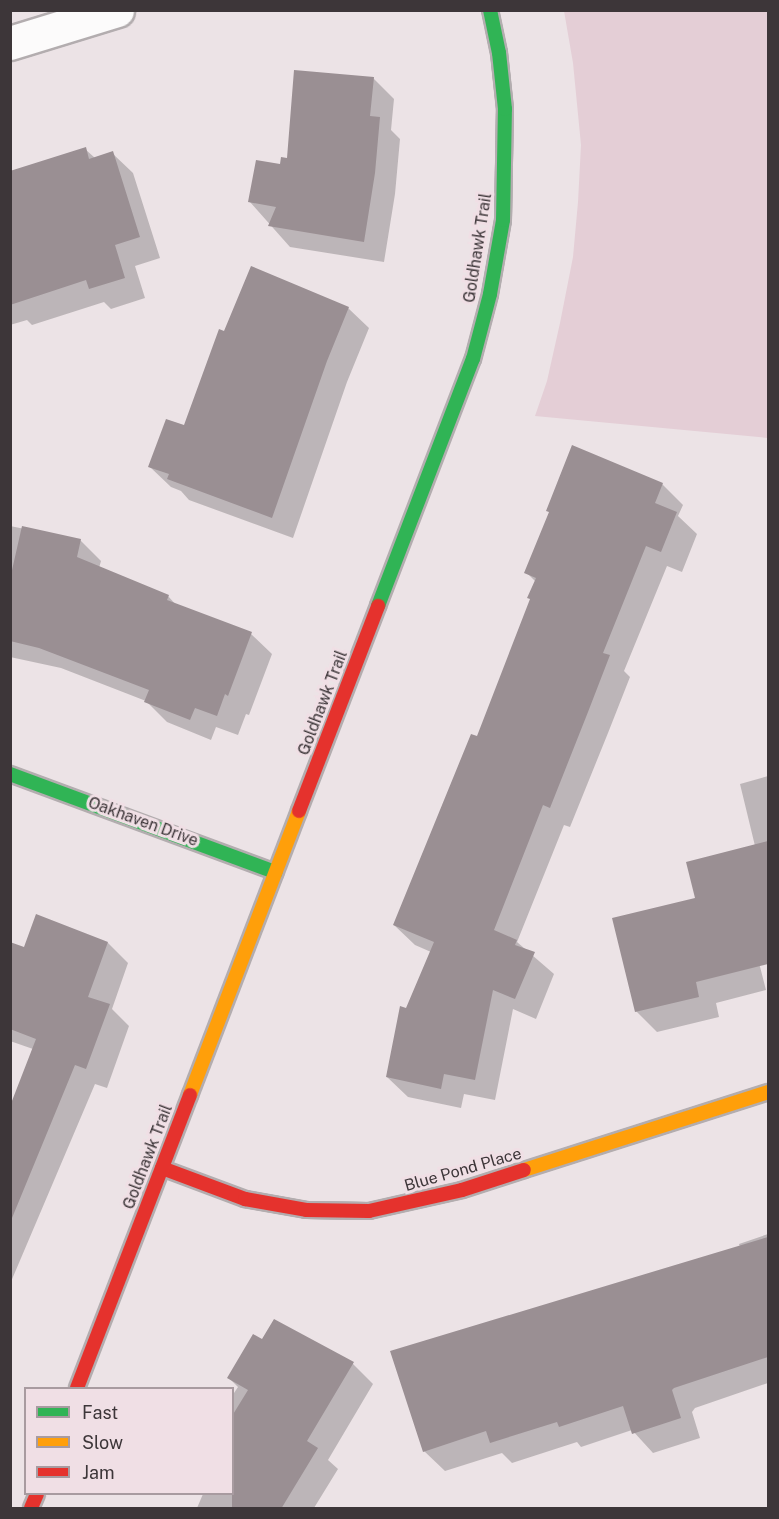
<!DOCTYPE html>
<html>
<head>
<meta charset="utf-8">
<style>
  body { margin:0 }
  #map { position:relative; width:779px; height:1519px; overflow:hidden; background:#ece3e6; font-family:"Public Sans",sans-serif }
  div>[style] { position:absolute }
  .green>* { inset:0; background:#e4ced6 }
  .shadow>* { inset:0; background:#0003 }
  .building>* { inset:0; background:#9a8f93 }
  .roads { filter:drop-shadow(2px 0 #b3adaf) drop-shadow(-2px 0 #b3adaf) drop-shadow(0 2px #b3adaf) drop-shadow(0 -2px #b3adaf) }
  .street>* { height:33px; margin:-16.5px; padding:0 16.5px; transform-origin:16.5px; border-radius:16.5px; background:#fcfbfb }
  .fast>* { height:14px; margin:-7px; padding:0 7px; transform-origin:7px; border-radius:7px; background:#30b455 }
  .slow>* { height:14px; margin:-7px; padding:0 7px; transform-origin:7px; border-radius:7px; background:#ff9f0a }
  .jam>* { height:14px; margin:-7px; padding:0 7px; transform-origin:7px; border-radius:7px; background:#e5322d }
  span { translate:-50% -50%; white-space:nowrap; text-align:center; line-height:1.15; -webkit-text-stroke:6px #f0dfe5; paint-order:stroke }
  .street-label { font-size:16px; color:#3d3639 }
  .frame { position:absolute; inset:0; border:12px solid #3d3639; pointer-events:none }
  .legend { position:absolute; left:24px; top:1387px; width:210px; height:108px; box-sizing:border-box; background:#f0dfe5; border:2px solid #a89ba0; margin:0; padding:8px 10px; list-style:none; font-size:18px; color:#3d3639 }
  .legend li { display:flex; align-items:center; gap:12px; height:30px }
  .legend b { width:30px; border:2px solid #a89ba0 }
</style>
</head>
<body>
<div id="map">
  <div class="green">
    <div style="clip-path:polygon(564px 11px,768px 11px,768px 438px,535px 416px,547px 381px,560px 323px,573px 257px,578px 202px,581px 145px,573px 63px)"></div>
  </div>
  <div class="shadow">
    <div style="clip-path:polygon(373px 78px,394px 99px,391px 130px,400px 139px,395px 194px,384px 262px,290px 247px,250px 202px,281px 166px)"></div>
    <div style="clip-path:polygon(85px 149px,95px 158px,112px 153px,133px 173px,160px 258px,135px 266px,145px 298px,111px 309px,104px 302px,32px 325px,27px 320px,10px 325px,10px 183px)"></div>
    <div style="clip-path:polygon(348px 308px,369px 328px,347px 382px,293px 538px,189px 500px,181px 491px,171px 487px,150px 467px,184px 427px,225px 333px)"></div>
    <div style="clip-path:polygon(662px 484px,683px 505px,678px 516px,697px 534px,682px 572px,667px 566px,624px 671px,630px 677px,608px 733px,570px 827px,564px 825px,517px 942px,554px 974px,536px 1019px,513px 1009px,495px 1100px,464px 1094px,461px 1108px,408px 1097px,387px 1077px,407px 1009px,431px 952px,415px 945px,394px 925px,477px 738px,531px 600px,536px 582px,526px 572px)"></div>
    <div style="clip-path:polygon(10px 526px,80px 540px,101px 561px,99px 568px,168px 596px,177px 606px,251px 634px,272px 654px,249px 715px,246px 714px,238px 735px,216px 727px,211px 740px,167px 722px,146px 701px,61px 668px,10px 657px)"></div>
    <div style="clip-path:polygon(768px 776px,768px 953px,757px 955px,766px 990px,716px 1003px,719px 1017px,657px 1032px,636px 1011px,697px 899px,755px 846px,740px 784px)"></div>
    <div style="clip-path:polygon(108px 943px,128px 963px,112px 1009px,129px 1026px,107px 1088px,95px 1084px,10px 1284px,10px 1111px,33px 1049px,10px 1041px,10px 944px,25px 949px)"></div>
    <div style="clip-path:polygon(768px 1234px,768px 1383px,695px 1408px,692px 1412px,700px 1438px,653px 1453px,632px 1430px,581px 1447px,577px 1442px,512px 1463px,502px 1453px,445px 1471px,424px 1451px,740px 1247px,739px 1244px)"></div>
    <div style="clip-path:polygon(262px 1341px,353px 1364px,373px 1384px,328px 1460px,338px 1469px,314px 1508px,197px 1508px,203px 1494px,232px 1494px,232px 1396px,238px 1387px,229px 1378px)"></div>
  </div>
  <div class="building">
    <div style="clip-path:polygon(294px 70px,374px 77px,370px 116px,380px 117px,375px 173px,364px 242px,268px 226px,276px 207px,248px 202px,256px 160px,280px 164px,281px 157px,287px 158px)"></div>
    <div style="clip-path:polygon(86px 147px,89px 159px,113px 151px,140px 237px,115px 245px,125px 278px,89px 289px,86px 280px,10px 305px,10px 171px)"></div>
    <div style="clip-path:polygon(251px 266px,349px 307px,327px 361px,272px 518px,167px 479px,169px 474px,148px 467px,166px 419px,184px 425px,219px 329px,224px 331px)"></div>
    <div style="clip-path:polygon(572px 445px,663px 483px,655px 503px,677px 512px,661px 552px,646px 546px,603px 653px,610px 655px,588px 712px,550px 808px,543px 805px,494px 930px,517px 940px,515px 945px,535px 952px,515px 999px,493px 990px,475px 1080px,444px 1074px,441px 1089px,386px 1077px,400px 1006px,406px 1008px,434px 942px,393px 925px,471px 734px,477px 736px,530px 599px,527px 598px,536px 578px,524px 573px,549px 512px,546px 511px)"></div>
    <div style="clip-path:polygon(22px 526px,81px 539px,77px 557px,169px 595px,167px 600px,252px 632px,228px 696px,225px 694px,217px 716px,195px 708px,190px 720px,144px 702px,149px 690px,39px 648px,10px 641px,10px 579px)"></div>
    <div style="clip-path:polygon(768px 841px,768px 964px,696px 982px,699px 997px,635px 1012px,612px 918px,695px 898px,686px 862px)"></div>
    <div style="clip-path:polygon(36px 914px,108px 942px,88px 997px,110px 1004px,86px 1069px,75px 1065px,12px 1218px,10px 1106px,36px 1039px,10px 1029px,10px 942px,24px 947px)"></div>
    <div style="clip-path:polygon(768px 1237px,768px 1357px,674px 1388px,672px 1390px,681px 1418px,632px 1434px,623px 1406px,559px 1427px,557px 1422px,490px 1443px,486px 1431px,423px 1452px,390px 1351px)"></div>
    <div style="clip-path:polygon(274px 1319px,354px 1362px,307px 1441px,318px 1448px,281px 1509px,232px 1509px,232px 1416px,248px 1390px,227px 1378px,253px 1334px,262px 1339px)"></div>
  </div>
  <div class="roads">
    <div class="street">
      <div style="left:10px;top:43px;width:112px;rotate:-17.1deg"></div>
    </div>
    <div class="fast">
      <div style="left:378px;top:606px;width:265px;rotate:-69deg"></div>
      <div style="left:473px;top:359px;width:67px;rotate:-75.3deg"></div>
      <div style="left:490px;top:294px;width:75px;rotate:-80deg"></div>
      <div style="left:503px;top:220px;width:111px;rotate:-89deg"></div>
      <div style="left:505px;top:109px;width:56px;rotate:-96.1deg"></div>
      <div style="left:499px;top:53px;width:44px;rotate:-101.8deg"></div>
      <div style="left:10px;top:774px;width:283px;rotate:20.3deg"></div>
    </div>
    <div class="slow">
      <div style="left:190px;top:1095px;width:304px;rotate:-69deg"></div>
      <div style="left:524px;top:1170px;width:256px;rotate:-17.7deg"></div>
    </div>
    <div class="jam">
      <div style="left:299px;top:811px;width:220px;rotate:-68.9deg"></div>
      <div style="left:162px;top:1168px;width:89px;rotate:20.5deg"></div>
      <div style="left:245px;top:1199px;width:62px;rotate:10.2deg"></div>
      <div style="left:306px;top:1210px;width:63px;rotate:0.9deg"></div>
      <div style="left:369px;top:1211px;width:95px;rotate:-12.7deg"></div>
      <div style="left:462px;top:1190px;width:65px;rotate:-17.9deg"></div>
      <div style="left:77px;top:1388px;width:314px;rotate:-68.9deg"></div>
      <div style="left:31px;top:1508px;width:15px;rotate:-67deg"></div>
    </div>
  </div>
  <div class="street-label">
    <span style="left:478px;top:248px;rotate:-81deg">Goldhawk Trail</span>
    <span style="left:323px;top:703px;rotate:-69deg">Goldhawk Trail</span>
    <span style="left:143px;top:822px;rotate:20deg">Oakhaven Drive</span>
    <span style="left:148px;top:1157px;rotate:-69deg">Goldhawk Trail</span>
    <span style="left:463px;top:1170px;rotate:-16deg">Blue Pond Place</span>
  </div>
  <div class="frame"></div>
  <ul class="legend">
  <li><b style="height:8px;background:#30b455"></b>Fast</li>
  <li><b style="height:8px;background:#ff9f0a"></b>Slow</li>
  <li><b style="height:8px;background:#e5322d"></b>Jam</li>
  </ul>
</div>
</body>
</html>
